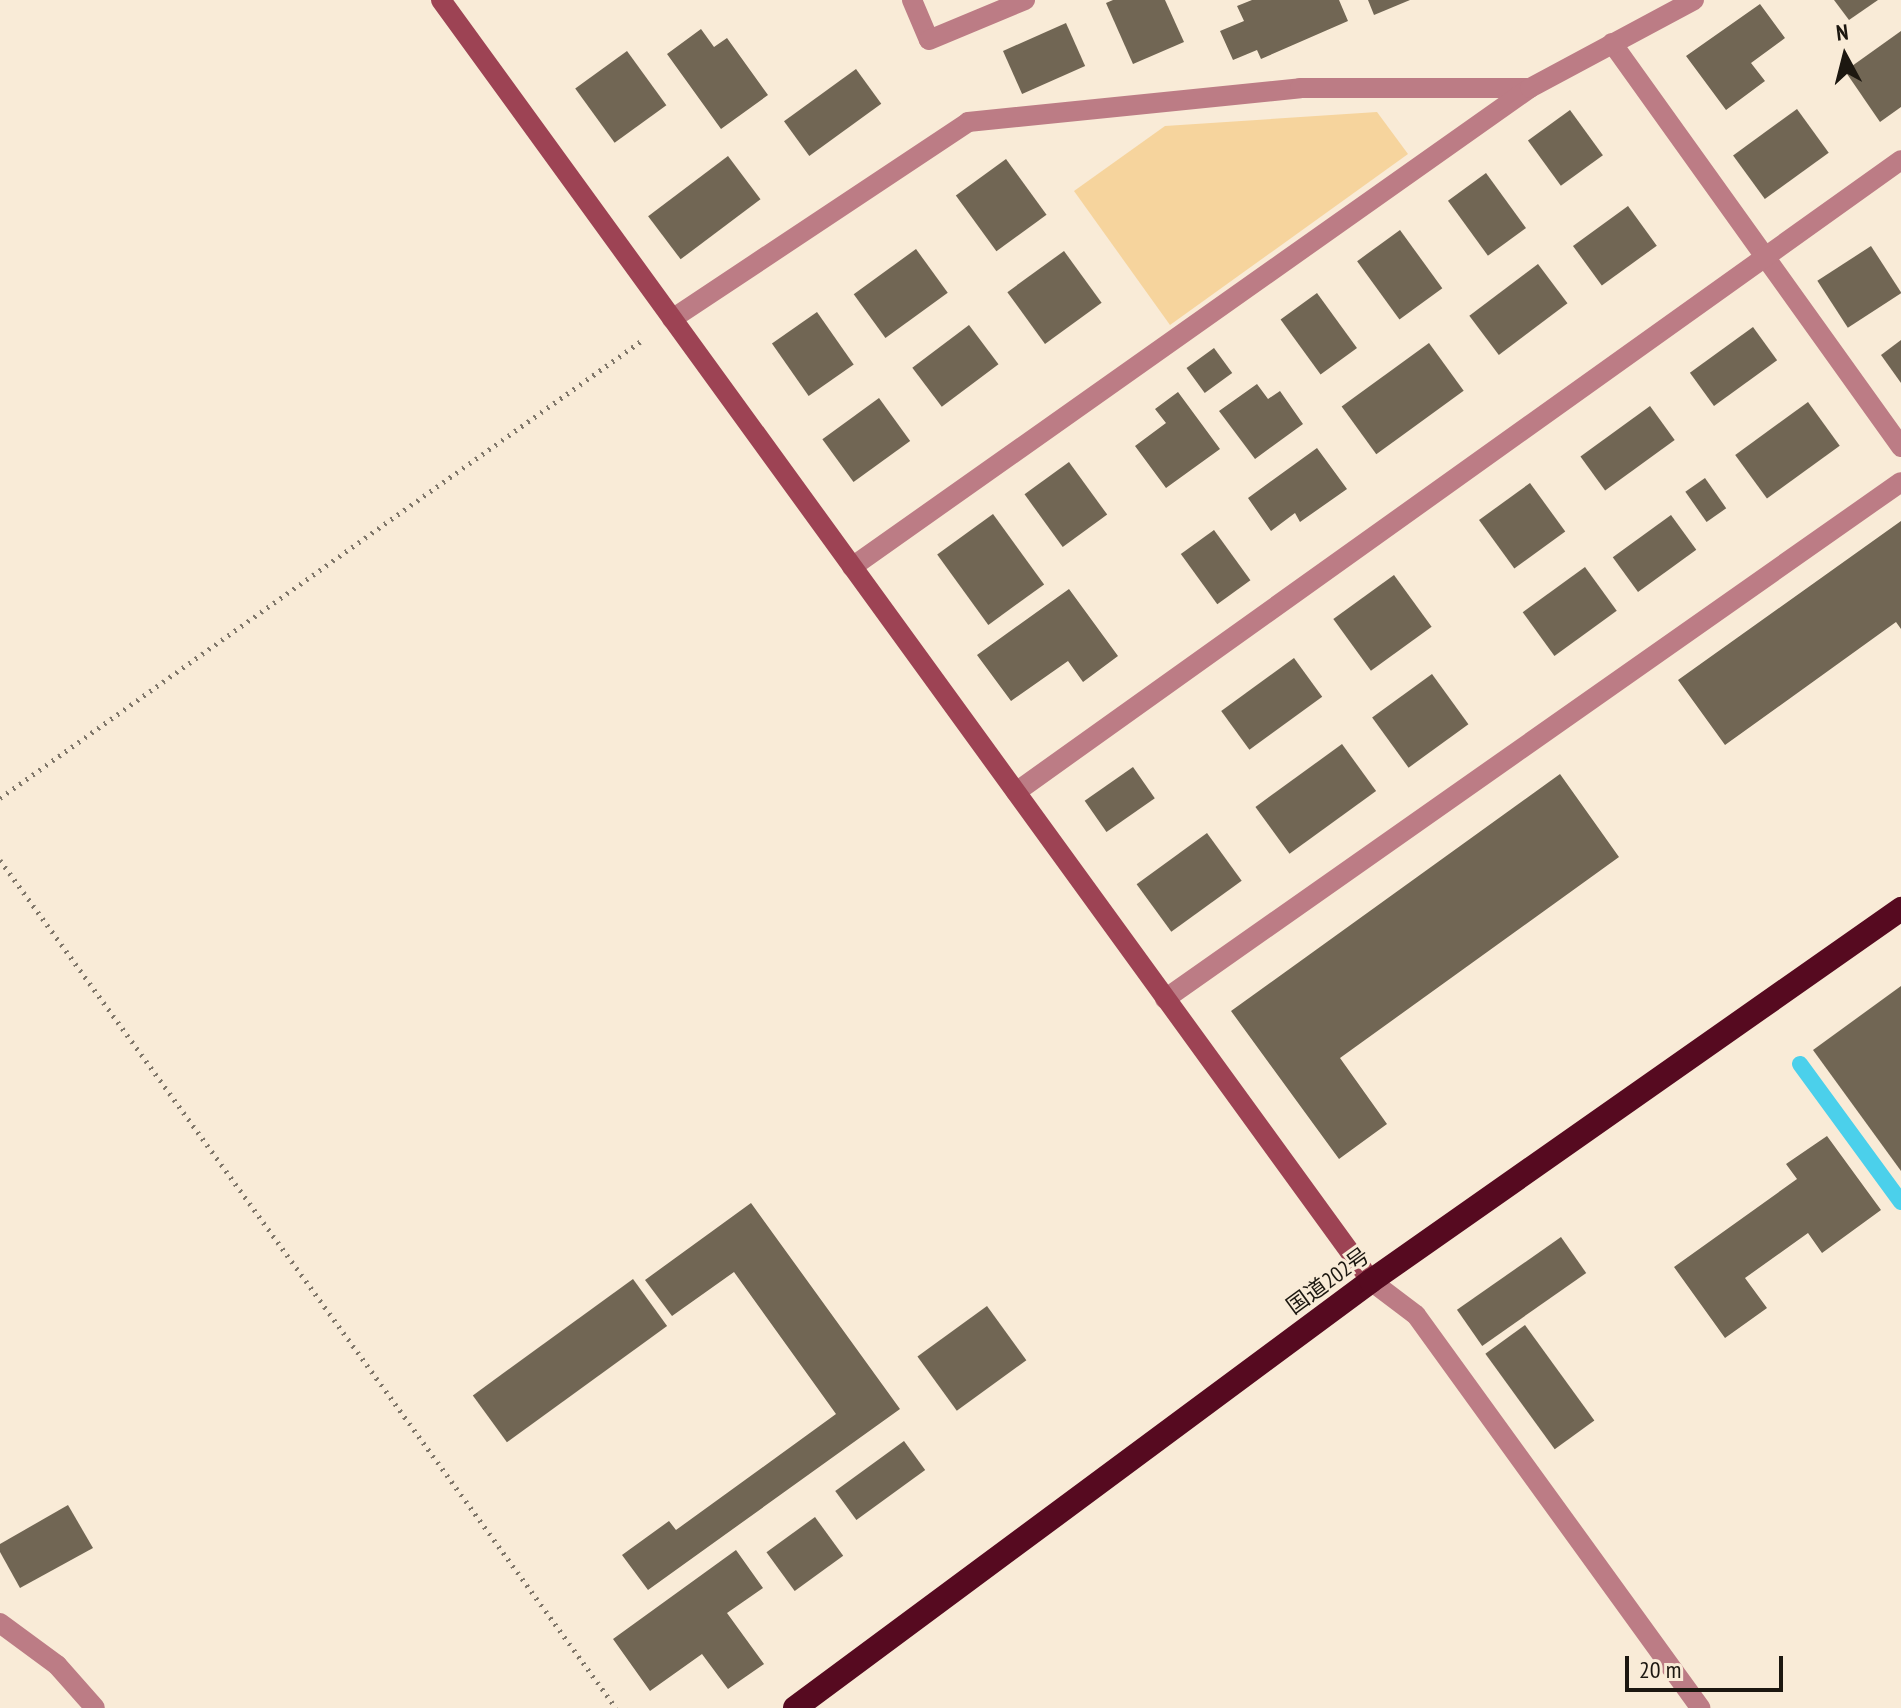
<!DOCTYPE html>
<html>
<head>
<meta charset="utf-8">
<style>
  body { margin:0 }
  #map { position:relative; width:1901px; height:1708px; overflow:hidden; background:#f9ebd7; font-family:"PT Sans Narrow","Noto Sans JP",sans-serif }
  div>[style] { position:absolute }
  .green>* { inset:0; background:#f6d49d }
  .stream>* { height:16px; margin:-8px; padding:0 8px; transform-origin:8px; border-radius:8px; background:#4bd0eb }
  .building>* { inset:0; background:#716654; transform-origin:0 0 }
  .path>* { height:5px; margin-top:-2.5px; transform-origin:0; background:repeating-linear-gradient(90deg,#80776a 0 2px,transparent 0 8px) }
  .street>* { height:20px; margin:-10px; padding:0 10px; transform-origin:10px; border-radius:10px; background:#bc7c85 }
  .secondary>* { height:20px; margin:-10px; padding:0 10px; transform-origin:10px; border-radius:10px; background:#9d4354 }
  .highway>* { height:24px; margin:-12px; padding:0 12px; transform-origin:12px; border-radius:12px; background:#560a20 }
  span { translate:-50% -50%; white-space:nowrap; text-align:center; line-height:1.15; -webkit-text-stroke:6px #f9ebd7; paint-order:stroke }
  .street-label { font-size:22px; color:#1c1710 }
  .north { position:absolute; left:1805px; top:16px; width:80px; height:80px; -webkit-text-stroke:6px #f9ebd7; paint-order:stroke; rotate:353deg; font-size:22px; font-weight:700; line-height:32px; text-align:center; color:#1c1710 }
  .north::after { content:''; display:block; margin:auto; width:28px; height:36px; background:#1c1710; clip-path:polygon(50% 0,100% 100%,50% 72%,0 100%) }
  .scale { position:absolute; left:1625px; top:1656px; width:158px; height:36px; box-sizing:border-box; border:4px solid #1c1710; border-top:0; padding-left:10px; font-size:24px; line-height:28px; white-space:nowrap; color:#1c1710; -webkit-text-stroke:6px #f9ebd7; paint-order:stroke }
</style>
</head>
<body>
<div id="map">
  <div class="green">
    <div style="clip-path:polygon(1377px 112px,1408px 154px,1170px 325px,1074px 191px,1165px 126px)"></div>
  </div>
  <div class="stream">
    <div style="left:1800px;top:1064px;width:171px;rotate:53.8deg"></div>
  </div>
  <div class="building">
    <div style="clip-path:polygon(1113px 0,1165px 0,1184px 42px,1133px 64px,1106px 3px)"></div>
    <div style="clip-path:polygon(1252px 0,1339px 0,1348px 21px,1261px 59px,1257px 50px,1233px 60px,1220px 31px,1244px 21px,1237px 6px)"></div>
    <div style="clip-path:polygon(1368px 0,1410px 0,1374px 15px)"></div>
    <div style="clip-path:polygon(1834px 0,1878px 0,1849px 20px)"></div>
    <div style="clip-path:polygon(1760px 4px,1785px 38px,1751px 63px,1765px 81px,1726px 110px,1686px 56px)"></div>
    <div style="left:1066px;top:23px;width:47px;height:69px;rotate:66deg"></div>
    <div style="clip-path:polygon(701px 29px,714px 47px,727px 38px,768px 95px,721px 129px,667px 54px)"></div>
    <div style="clip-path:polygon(1901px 31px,1901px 107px,1880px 122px,1845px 71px)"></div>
    <div style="left:627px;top:51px;width:67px;height:64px;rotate:54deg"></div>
    <div style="left:856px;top:69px;width:43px;height:89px;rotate:54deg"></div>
    <div style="left:1797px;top:109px;width:54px;height:79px;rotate:54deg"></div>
    <div style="left:1570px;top:110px;width:56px;height:52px;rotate:54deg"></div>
    <div style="left:728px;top:156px;width:54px;height:100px;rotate:53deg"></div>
    <div style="left:1006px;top:159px;width:69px;height:62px;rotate:54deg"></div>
    <div style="left:1486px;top:173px;width:68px;height:47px;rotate:54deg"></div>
    <div style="left:1628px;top:206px;width:49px;height:68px;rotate:54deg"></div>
    <div style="left:1400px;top:230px;width:72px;height:53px;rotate:54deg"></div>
    <div style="left:1871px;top:246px;width:56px;height:64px;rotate:57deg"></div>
    <div style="left:916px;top:249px;width:54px;height:77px;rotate:54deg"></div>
    <div style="left:1064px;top:251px;width:64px;height:70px;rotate:54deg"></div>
    <div style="left:1538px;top:264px;width:49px;height:86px;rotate:53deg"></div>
    <div style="left:1317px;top:293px;width:68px;height:45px;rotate:54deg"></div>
    <div style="left:817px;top:312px;width:64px;height:55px;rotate:55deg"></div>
    <div style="left:969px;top:325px;width:49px;height:71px;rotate:53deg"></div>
    <div style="left:1753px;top:327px;width:41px;height:78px;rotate:54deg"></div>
    <div style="clip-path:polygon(1901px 340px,1901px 383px,1881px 355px)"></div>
    <div style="left:1429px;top:343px;width:59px;height:108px;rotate:54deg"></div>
    <div style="left:1214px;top:348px;width:31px;height:34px;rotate:54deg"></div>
    <div style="clip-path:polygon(1257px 384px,1268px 399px,1280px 391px,1303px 424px,1255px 459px,1219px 411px)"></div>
    <div style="clip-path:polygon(1178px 392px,1220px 449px,1166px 488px,1135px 446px,1166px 423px,1155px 409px)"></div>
    <div style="left:879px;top:398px;width:53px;height:70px;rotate:54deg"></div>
    <div style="left:1808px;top:402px;width:54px;height:90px;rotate:54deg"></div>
    <div style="left:1650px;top:406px;width:42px;height:86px;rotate:54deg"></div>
    <div style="clip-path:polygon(1317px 448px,1347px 489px,1300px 522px,1295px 513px,1271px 531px,1248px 498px)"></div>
    <div style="left:1069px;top:462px;width:65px;height:55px;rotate:54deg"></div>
    <div style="left:1705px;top:478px;width:37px;height:24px;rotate:55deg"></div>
    <div style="left:1530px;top:483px;width:60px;height:63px;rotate:54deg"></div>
    <div style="left:993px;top:514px;width:87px;height:69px;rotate:54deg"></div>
    <div style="left:1671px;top:515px;width:43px;height:72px;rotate:54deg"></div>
    <div style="clip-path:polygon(1901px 521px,1901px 629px,1896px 622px,1725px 745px,1678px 680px)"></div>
    <div style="left:1214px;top:530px;width:62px;height:41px;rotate:54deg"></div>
    <div style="left:1585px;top:567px;width:54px;height:77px;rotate:54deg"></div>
    <div style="left:1394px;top:575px;width:64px;height:75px;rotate:54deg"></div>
    <div style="clip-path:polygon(1069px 589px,1118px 656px,1083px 682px,1068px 661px,1011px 701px,977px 655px)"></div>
    <div style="left:1294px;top:658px;width:48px;height:90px;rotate:54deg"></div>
    <div style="left:1432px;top:674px;width:62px;height:74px;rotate:54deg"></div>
    <div style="left:1342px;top:744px;width:58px;height:107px;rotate:54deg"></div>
    <div style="left:1133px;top:767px;width:38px;height:59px;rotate:55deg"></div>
    <div style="clip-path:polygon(1560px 774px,1619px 857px,1340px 1058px,1387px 1124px,1339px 1159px,1231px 1011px)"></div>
    <div style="left:1207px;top:833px;width:59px;height:87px;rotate:54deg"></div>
    <div style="clip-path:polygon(1901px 986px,1901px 1171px,1813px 1050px)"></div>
    <div style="clip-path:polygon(1827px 1136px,1881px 1210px,1822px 1253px,1808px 1233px,1745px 1278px,1767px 1308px,1725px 1338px,1674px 1267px,1797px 1179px,1786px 1164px)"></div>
    <div style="clip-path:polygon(751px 1203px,900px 1409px,648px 1590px,622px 1555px,669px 1521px,676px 1530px,836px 1414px,734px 1272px,672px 1316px,645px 1280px)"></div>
    <div style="left:1561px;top:1237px;width:44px;height:127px;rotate:55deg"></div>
    <div style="left:633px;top:1279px;width:58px;height:198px;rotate:54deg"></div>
    <div style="left:987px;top:1306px;width:67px;height:86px;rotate:54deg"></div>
    <div style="left:1525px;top:1325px;width:118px;height:49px;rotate:54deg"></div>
    <div style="left:904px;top:1441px;width:36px;height:85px;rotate:54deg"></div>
    <div style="clip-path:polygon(68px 1505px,93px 1548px,20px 1588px,0 1552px,0 1544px)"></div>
    <div style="left:815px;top:1517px;width:48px;height:60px;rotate:54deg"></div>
    <div style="clip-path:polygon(736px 1550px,763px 1588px,727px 1613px,764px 1664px,728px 1689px,702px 1654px,650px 1691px,613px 1639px)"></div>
  </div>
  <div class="path">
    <div style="left:0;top:798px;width:791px;rotate:-35.48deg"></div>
    <div style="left:0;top:860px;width:1048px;rotate:54deg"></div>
  </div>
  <div class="street">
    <div style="left:912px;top:0;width:43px;rotate:67deg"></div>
    <div style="left:929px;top:40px;width:104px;rotate:-22.6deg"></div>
    <div style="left:1612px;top:43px;width:497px;rotate:54.4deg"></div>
    <div style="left:672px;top:319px;width:356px;rotate:-33.6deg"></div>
    <div style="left:968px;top:122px;width:334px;rotate:-5.8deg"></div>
    <div style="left:1300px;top:88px;width:230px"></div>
    <div style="left:852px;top:567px;width:830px;rotate:-35.24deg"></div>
    <div style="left:1530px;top:88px;width:186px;rotate:-28.2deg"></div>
    <div style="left:1016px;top:792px;width:1087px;rotate:-35.53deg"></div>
    <div style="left:1165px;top:999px;width:899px;rotate:-35.09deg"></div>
    <div style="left:1371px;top:1281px;width:56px;rotate:37.1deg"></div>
    <div style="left:1416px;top:1315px;width:485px;rotate:54.1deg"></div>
    <div style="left:0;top:1623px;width:71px;rotate:36.4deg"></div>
    <div style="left:57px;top:1665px;width:57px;rotate:48.5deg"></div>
  </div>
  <div class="secondary">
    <div style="left:441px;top:0;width:1583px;rotate:54.02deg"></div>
  </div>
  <div class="highway">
    <div style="left:795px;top:1708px;width:717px;rotate:-36.55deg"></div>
    <div style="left:1371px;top:1281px;width:648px;rotate:-35.06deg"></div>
  </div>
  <div class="street-label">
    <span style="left:1328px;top:1281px;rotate:-36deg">国道202号</span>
  </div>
  <div class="north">N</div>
  <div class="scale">20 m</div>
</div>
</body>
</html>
